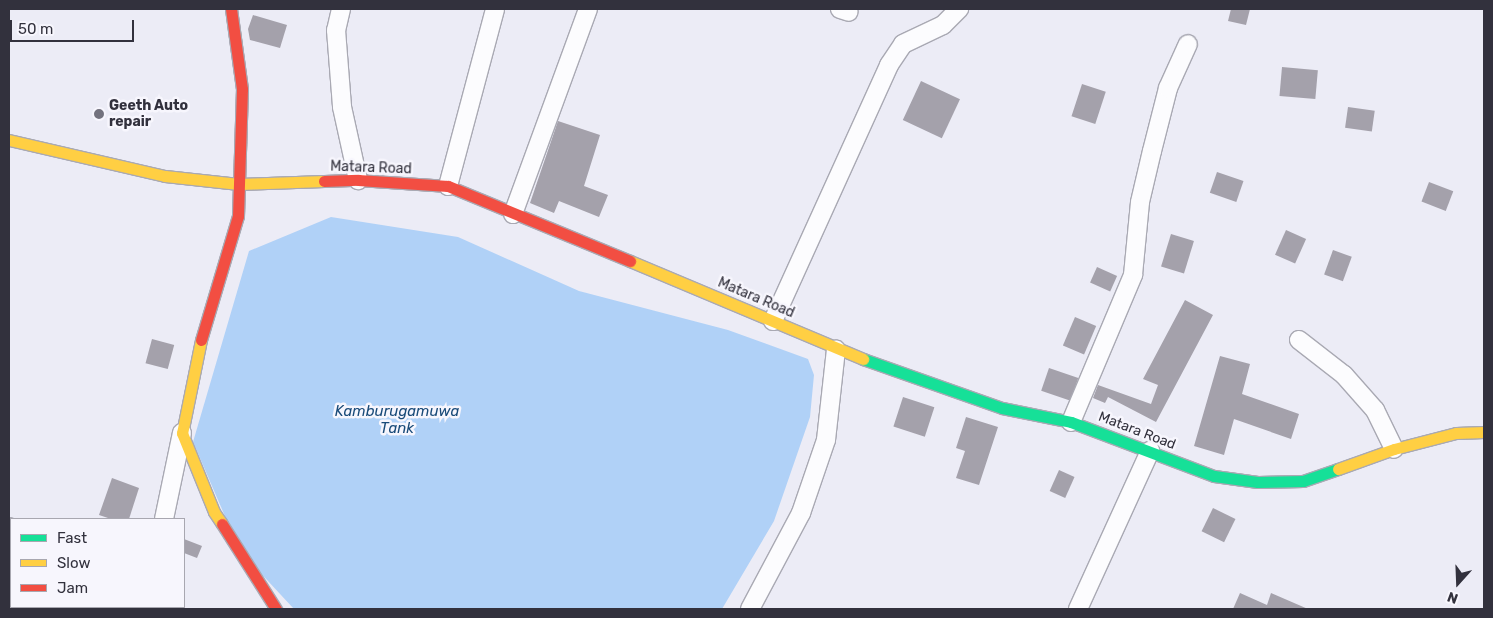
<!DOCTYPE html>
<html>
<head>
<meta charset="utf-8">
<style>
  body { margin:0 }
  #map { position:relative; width:1493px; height:618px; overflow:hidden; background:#ececf6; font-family:Rubik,sans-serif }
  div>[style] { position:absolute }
  .water>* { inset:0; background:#b0d1f7 }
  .building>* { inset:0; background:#a4a1ab; transform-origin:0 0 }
  .roads { filter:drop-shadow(1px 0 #a9a9b3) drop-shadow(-1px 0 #a9a9b3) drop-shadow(0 1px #a9a9b3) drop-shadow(0 -1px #a9a9b3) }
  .street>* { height:18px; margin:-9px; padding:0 9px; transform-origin:9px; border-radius:9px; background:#fcfcfe }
  .fast>* { height:11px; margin:-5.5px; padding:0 5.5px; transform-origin:5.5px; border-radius:5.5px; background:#16e098 }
  .slow>* { height:11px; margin:-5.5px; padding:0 5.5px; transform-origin:5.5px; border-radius:5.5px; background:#ffcf43 }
  .jam>* { height:11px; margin:-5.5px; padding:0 5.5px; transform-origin:5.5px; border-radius:5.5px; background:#f24e42 }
  .rail>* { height:4px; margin-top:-2px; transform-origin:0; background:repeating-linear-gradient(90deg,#d1d1d3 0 6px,transparent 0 12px) }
  .dots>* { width:14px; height:14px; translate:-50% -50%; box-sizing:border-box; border:2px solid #f7f6fd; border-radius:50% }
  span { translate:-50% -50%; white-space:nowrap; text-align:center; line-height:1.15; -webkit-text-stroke:5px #f7f6fd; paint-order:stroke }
  .poi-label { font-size:14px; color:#32313d; font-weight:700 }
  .left { translate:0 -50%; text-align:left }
  .street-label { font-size:14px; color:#32313d }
  .water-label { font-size:15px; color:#1a4b79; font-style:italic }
  .frame { position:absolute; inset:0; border:10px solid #32313d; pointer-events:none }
  .legend { position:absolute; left:10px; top:518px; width:175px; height:90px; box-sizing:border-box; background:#f7f6fd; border:1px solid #a8a7b0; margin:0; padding:6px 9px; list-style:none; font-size:15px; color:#32313d }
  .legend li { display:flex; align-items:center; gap:10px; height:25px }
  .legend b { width:25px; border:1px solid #a8a7b0 }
  .north { position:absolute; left:1433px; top:558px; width:50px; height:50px; -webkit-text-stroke:4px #f7f6fd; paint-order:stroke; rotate:200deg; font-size:14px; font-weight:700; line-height:20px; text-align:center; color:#32313d }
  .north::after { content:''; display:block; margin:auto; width:18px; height:22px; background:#32313d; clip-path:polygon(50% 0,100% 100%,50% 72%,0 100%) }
  .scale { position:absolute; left:10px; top:20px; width:124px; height:22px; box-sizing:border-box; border:2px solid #32313d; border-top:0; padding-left:6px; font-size:15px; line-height:18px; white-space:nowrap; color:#32313d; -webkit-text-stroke:4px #f7f6fd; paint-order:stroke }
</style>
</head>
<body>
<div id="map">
  <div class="water">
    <div style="clip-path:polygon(331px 217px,458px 237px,579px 291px,728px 330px,808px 359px,814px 375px,810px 417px,774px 521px,722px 609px,294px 609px,240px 551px,193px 442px,249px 251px)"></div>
  </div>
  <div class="building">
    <div style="clip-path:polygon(1231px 9px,1250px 9px,1246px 25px,1228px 21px)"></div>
    <div style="clip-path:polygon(253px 15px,287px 25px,280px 48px,250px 40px,248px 29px)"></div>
    <div style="left:1282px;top:67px;width:36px;height:29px;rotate:5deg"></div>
    <div style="left:921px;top:81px;width:43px;height:43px;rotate:25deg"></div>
    <div style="left:1082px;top:84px;width:25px;height:34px;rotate:18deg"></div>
    <div style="left:1348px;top:107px;width:27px;height:21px;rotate:8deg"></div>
    <div style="clip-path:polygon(558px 121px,600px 135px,584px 186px,608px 195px,599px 217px,559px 201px,554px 213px,530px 203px)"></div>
    <div style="left:1217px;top:172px;width:28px;height:22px;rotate:19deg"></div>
    <div style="left:1429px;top:182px;width:26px;height:21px;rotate:21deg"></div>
    <div style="left:1286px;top:230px;width:22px;height:27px;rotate:24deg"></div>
    <div style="left:1171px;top:234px;width:24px;height:34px;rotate:17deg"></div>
    <div style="left:1333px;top:250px;width:20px;height:26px;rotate:20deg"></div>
    <div style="left:1097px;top:267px;width:22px;height:17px;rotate:24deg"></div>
    <div style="clip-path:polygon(1185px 300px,1213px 315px,1156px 422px,1108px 397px,1105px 403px,1093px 398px,1098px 385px,1151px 404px,1158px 385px,1143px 379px)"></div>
    <div style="left:1075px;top:317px;width:23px;height:31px;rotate:23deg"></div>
    <div style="left:152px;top:339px;width:23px;height:25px;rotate:15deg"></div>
    <div style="clip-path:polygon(1220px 356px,1250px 364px,1242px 394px,1299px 414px,1291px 439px,1234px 419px,1224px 455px,1194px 446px)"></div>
    <div style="left:1049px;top:368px;width:31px;height:24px;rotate:19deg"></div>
    <div style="left:903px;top:397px;width:33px;height:31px;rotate:18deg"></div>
    <div style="clip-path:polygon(966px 417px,998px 427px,979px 485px,956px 478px,965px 451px,956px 448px)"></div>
    <div style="left:1059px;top:470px;width:17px;height:23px;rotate:24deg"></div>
    <div style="clip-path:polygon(112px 478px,139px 488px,129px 519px,111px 519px,99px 515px)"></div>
    <div style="left:1213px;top:508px;width:25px;height:26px;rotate:26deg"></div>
    <div style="clip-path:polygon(184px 539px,202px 546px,197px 558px,184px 553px)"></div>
    <div style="clip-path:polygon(1240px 593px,1267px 605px,1271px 593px,1308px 609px,1233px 609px)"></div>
  </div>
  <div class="roads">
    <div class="street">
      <div style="left:341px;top:9px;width:22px;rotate:103deg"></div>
      <div style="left:336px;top:30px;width:77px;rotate:85.5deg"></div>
      <div style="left:342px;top:107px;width:75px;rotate:77.6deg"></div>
      <div style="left:840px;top:9px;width:9px;rotate:18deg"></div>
      <div style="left:448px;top:186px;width:183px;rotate:-75.1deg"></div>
      <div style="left:513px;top:214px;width:218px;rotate:-69.9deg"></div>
      <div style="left:773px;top:321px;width:281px;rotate:-65.6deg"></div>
      <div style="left:889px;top:65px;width:25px;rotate:-56deg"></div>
      <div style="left:903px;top:44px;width:44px;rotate:-25.4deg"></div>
      <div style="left:943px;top:25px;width:23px;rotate:-45deg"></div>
      <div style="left:1299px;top:340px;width:57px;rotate:37.9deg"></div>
      <div style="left:1344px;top:375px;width:47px;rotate:48.5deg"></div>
      <div style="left:1375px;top:410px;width:43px;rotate:64deg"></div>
      <div style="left:1071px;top:422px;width:160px;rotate:-67.1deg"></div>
      <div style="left:1133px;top:275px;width:73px;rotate:-84.5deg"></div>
      <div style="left:1140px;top:202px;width:52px;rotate:-76.8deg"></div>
      <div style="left:1152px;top:151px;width:65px;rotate:-75.7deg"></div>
      <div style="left:1168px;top:88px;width:48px;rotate:-65.6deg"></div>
      <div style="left:164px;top:519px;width:88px;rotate:-78.2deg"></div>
      <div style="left:9px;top:527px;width:1px;rotate:45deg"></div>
      <div style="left:750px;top:609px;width:109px;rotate:-62deg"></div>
      <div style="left:801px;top:513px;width:77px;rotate:-71.1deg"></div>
      <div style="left:826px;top:440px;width:91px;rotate:-83.7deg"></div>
      <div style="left:1078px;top:609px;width:174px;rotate:-65.5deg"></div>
    </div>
    <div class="fast">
      <div style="left:863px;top:359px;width:147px;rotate:19.4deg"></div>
      <div style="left:1002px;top:408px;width:70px;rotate:11.5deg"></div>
      <div style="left:1071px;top:422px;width:153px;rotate:20.7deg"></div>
      <div style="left:1214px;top:476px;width:44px;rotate:7.8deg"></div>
      <div style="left:1258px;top:482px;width:45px;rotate:-1.3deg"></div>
      <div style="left:1303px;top:481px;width:37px;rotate:-19deg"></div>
    </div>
    <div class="slow">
      <div style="left:9px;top:140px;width:160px;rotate:13deg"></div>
      <div style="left:165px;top:176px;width:74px;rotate:6.2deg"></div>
      <div style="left:239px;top:184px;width:85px;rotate:-2deg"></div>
      <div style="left:630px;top:261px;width:253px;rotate:22.8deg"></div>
      <div style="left:201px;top:340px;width:95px;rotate:101.5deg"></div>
      <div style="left:182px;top:433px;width:85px;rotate:67.9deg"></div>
      <div style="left:214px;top:512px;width:14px;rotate:56deg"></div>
      <div style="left:1338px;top:469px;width:59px;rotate:-19.7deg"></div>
      <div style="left:1394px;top:449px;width:64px;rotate:-14.5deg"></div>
      <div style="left:1456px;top:433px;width:28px;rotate:-2deg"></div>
    </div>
    <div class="jam">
      <div style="left:324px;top:181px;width:34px;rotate:-2deg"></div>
      <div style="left:358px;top:180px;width:90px;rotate:3.8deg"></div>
      <div style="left:448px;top:186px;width:197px;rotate:22.4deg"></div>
      <div style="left:201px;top:340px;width:129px;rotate:-73.4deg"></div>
      <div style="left:238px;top:216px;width:127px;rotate:-88.2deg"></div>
      <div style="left:242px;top:89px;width:81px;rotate:-97.8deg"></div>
      <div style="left:222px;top:524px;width:101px;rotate:57.6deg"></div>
    </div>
  </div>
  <div class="rail">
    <div style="left:9px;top:608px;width:4px;rotate:14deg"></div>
  </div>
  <div class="dots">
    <div style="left:99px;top:114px;background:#73727e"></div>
  </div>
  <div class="poi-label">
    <span class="left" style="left:109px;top:114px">Geeth Auto<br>repair</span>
  </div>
  <div class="street-label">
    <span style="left:371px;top:168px;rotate:2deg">Matara Road</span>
    <span style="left:756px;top:298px;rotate:23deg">Matara Road</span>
    <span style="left:1137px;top:431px;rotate:21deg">Matara Road</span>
  </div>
  <div class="water-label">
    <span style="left:397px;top:420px">Kamburugamuwa<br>Tank</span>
  </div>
  <div class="frame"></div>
  <ul class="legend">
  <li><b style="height:6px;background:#16e098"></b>Fast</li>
  <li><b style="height:6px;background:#ffcf43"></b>Slow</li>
  <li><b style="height:6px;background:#f24e42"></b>Jam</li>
  </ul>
  <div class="north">N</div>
  <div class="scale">50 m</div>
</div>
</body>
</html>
